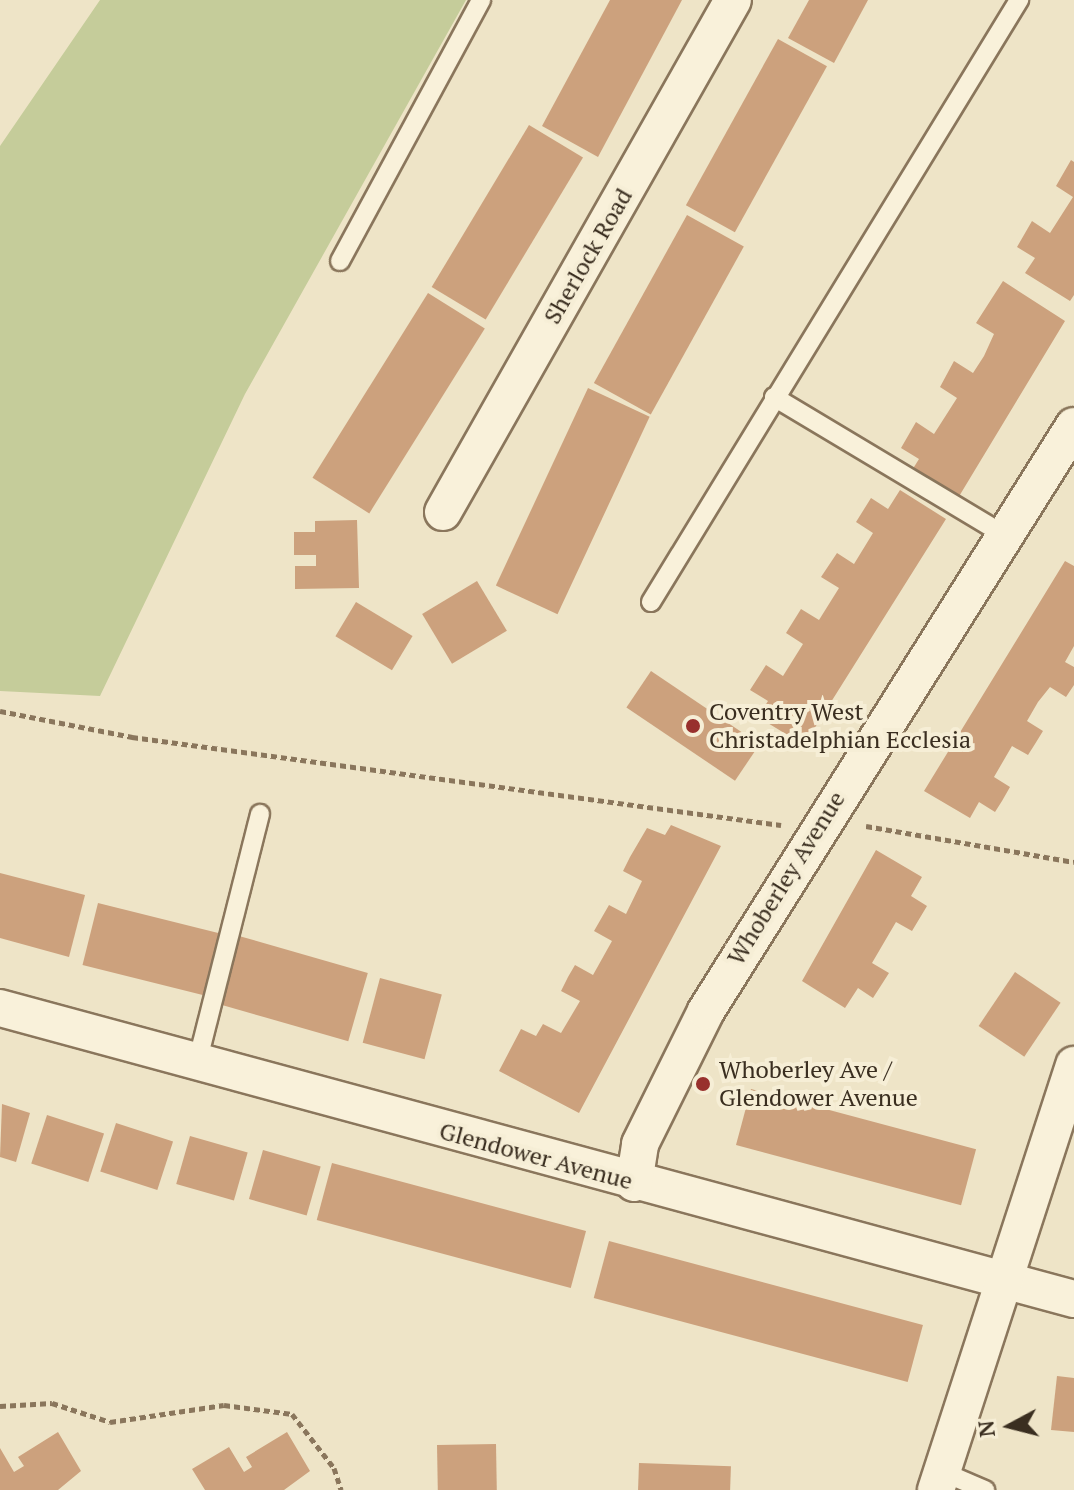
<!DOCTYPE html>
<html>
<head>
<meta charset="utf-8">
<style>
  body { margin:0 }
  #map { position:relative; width:1074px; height:1490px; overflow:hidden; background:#eee4c7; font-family:"PT Serif",serif }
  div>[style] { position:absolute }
  .green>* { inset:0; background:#c5cc9a }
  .building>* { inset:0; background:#cca17d; transform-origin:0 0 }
  .path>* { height:5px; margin-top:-2.5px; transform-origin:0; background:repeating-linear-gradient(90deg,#8a765c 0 6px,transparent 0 10px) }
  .roads { filter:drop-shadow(2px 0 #8a765c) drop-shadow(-2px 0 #8a765c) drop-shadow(0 2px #8a765c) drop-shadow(0 -2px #8a765c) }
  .service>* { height:18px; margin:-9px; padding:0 9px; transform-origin:9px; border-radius:9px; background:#f9f1da }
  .minor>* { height:36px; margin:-18px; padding:0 18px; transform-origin:18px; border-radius:18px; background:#f9f1da }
  .dots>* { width:22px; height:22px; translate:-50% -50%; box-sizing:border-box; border:4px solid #f6eed6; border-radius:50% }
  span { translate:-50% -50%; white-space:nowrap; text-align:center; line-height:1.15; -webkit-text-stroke:8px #f6eed6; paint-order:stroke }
  .street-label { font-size:24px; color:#3a2e20 }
  .poi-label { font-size:24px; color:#3a2e20 }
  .left { translate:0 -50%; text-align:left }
  .north { position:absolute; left:970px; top:1386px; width:80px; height:80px; -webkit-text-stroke:6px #f6eed6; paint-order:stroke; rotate:263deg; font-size:22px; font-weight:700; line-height:32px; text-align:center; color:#3a2e20 }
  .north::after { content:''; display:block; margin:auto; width:28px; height:36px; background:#3a2e20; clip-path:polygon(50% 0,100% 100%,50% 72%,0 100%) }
</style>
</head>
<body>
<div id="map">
  <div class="green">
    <div style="clip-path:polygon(100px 0,466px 0,245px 394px,100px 696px,0 691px,0 146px)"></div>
  </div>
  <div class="building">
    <div style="clip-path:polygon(610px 0,682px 0,598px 157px,542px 126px)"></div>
    <div style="clip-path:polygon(809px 0,868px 0,834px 63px,788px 38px)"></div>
    <div style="left:778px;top:39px;width:56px;height:190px;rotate:29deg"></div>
    <div style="left:529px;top:125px;width:63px;height:189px;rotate:31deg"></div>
    <div style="clip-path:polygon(1071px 160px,1074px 162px,1074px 295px,1070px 301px,1025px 273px,1035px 258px,1017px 247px,1032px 221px,1050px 233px,1073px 197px,1056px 186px)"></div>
    <div style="left:687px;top:215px;width:65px;height:192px;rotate:29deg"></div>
    <div style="clip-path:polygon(1003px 281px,1065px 321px,955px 503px,909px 475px,919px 459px,901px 448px,916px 422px,934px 434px,957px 398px,940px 387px,954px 361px,973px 373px,984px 356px,994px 334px,976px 323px)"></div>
    <div style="left:428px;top:293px;width:67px;height:218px;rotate:32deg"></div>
    <div style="left:588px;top:388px;width:68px;height:218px;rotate:25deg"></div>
    <div style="clip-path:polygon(900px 490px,946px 519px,804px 745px,758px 717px,768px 701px,750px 690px,766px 665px,783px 676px,803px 644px,786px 633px,801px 609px,819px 620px,839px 588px,821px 577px,837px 553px,854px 564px,873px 533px,856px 522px,871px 498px,888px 509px)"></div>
    <div style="clip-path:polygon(357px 520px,359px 588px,295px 589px,295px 566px,316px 566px,316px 555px,294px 555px,294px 532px,315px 532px,315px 521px)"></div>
    <div style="clip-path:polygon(1065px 561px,1074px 566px,1074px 646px,1065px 662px,1074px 667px,1074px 685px,1066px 697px,1050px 687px,1038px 702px,1027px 721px,1043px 731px,1035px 744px,1028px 755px,1012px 746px,994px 777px,1010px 787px,1002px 801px,995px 812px,979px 802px,970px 818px,924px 791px)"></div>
    <div style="left:477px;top:581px;width:58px;height:64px;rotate:59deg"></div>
    <div style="left:356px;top:602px;width:66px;height:40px;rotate:31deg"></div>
    <div style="left:651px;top:671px;width:131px;height:44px;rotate:34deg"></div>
    <div style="clip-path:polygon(671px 825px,721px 846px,579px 1113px,499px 1071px,521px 1029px,536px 1036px,543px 1024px,561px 1033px,580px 1001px,561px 991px,568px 977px,575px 965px,593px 975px,612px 941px,594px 931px,609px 905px,626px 914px,642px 881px,623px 871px,630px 857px,647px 828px,665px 835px)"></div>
    <div style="clip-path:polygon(876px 850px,922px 877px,911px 896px,927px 906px,912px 931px,896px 922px,872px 963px,889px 973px,873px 998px,858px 988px,845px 1008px,802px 981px)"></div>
    <div style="clip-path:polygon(0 873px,85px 895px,69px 957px,0 938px)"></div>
    <div style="left:98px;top:903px;width:128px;height:64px;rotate:14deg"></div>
    <div style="left:239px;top:936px;width:134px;height:71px;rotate:16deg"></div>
    <div style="left:1015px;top:972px;width:55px;height:65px;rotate:34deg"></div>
    <div style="left:380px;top:978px;width:64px;height:67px;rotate:15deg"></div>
    <div style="left:751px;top:1089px;width:233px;height:58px;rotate:15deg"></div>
    <div style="clip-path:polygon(2px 1104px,30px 1113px,16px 1162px,0 1157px)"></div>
    <div style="left:47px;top:1115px;width:60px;height:51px;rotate:18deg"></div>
    <div style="left:116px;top:1123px;width:60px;height:51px;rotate:18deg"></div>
    <div style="left:190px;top:1136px;width:60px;height:50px;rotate:16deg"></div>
    <div style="left:263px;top:1150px;width:60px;height:51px;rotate:16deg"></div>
    <div style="left:332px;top:1163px;width:263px;height:59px;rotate:15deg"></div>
    <div style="left:609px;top:1241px;width:325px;height:59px;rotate:15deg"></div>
    <div style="clip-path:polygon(1057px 1376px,1074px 1378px,1074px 1432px,1051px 1430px)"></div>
    <div style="clip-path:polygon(58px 1432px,81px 1471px,58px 1490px,0 1490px,0 1448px,14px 1472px,24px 1466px,18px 1457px)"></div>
    <div style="clip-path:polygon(287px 1432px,310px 1471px,284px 1490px,205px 1490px,192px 1469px,229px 1447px,244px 1472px,252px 1467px,246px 1457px)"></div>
    <div style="left:496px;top:1444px;width:46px;height:59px;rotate:89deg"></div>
    <div style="left:639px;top:1463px;width:92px;height:27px;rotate:2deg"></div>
  </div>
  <div class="path">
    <div style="left:0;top:711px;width:135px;rotate:11.1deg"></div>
    <div style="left:132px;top:737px;width:655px;rotate:7.72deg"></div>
    <div style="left:866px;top:826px;width:211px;rotate:9.8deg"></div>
    <div style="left:0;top:1406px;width:52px;rotate:-3.3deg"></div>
    <div style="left:52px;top:1403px;width:61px;rotate:18.1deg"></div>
    <div style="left:110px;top:1422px;width:115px;rotate:-8.5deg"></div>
    <div style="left:224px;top:1405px;width:69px;rotate:7.5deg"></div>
    <div style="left:292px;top:1414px;width:68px;rotate:52.1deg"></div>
    <div style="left:334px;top:1468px;width:23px;rotate:72deg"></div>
  </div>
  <div class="roads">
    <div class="service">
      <div style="left:340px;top:261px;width:297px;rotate:-61.6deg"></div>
      <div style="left:774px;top:397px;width:270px;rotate:30.9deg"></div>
      <div style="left:651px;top:602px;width:706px;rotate:-58.56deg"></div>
      <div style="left:197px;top:1063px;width:257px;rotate:-75.8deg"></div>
      <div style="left:943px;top:1472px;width:46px;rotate:23.2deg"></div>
    </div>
    <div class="minor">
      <div style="left:443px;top:512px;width:588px;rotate:-60.47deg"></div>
      <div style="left:0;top:1008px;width:1113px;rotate:15.16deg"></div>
      <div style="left:634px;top:1183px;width:39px;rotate:-81deg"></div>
      <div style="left:640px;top:1144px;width:148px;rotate:-63.6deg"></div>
      <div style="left:706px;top:1011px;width:691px;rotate:-57.83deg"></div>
      <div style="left:936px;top:1490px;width:447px;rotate:-72deg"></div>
    </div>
  </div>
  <div class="dots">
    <div style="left:693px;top:726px;background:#98302d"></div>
    <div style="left:703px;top:1084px;background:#98302d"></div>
  </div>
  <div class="street-label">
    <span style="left:588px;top:256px;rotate:-60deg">Sherlock Road</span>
    <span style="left:786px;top:878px;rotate:-58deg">Whoberley Avenue</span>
    <span style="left:536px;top:1156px;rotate:15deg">Glendower Avenue</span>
  </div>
  <div class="poi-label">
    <span class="left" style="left:709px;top:726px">Coventry West<br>Christadelphian Ecclesia</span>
    <span class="left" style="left:719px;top:1084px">Whoberley Ave /<br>Glendower Avenue</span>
  </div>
  <div class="north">N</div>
</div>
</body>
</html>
